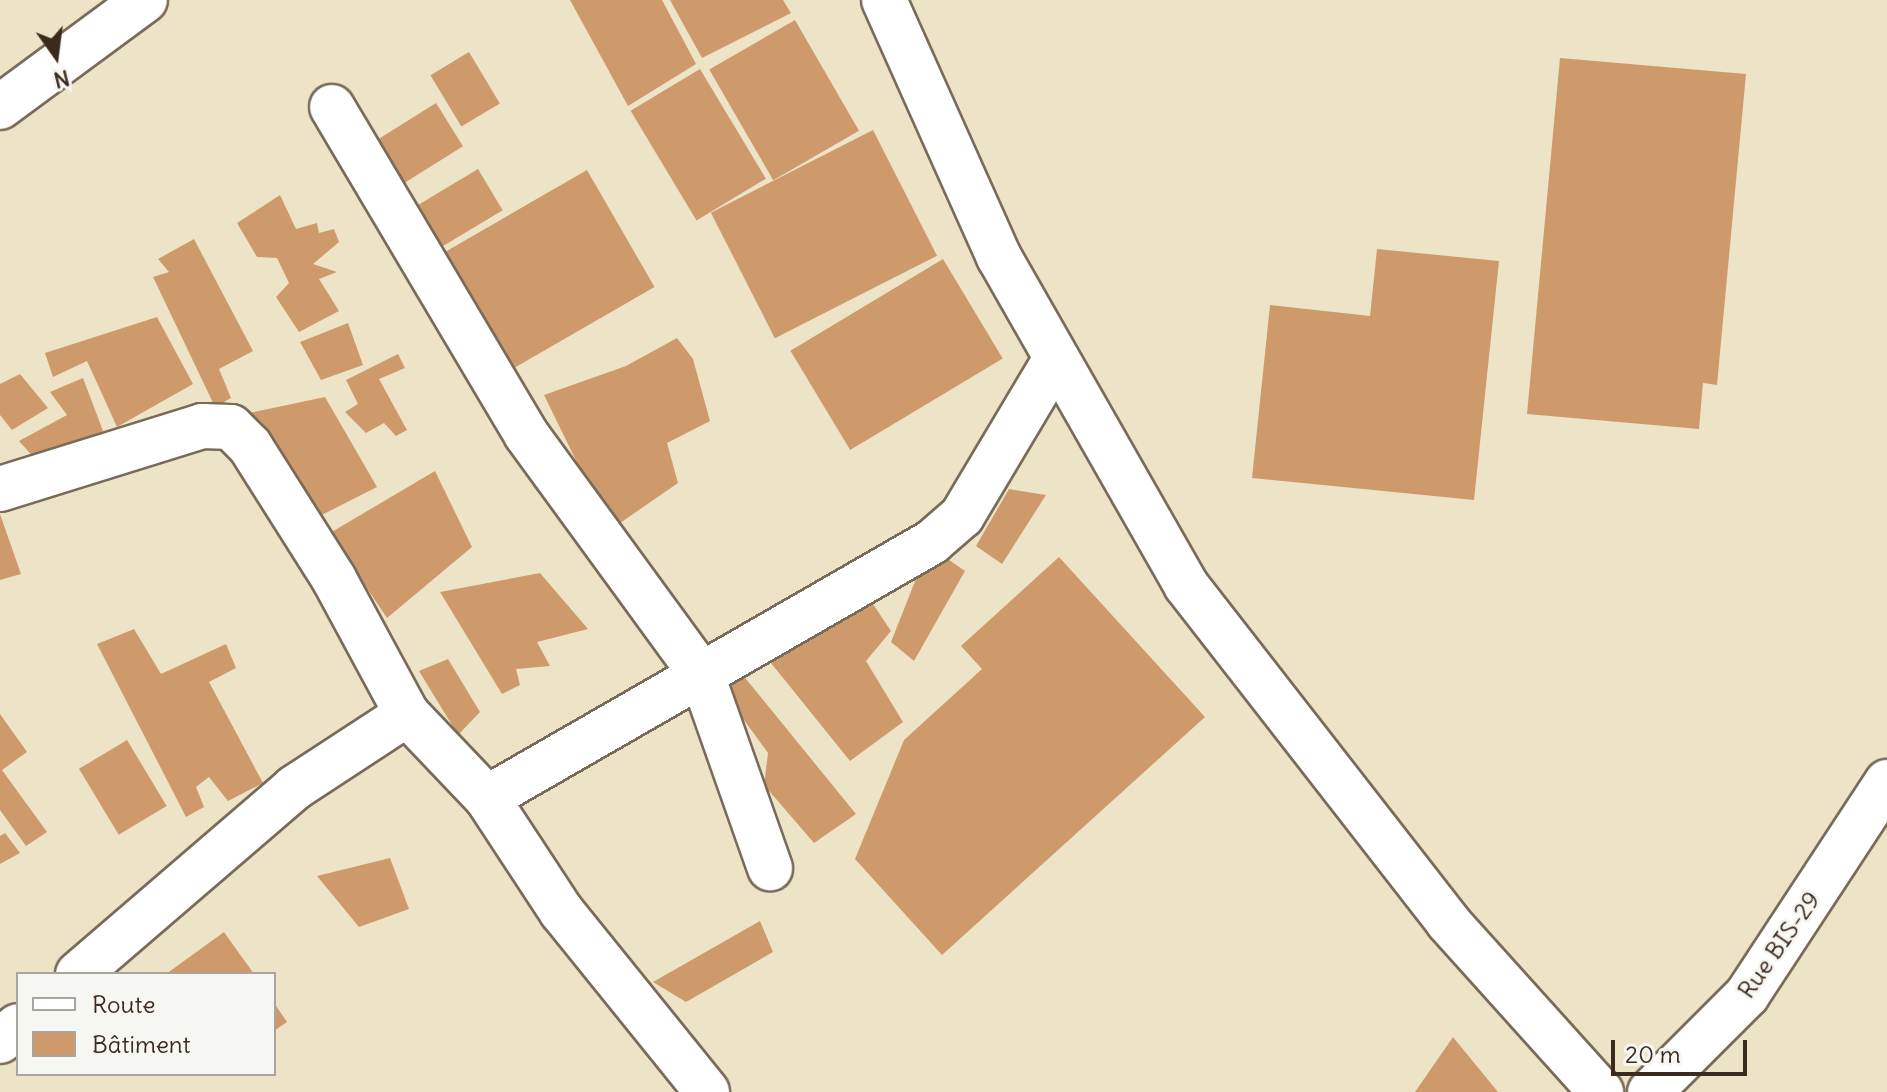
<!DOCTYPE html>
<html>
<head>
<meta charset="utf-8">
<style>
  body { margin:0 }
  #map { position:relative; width:1887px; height:1092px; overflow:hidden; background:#ede4c8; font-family:Delius,sans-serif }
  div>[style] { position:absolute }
  .building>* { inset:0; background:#cf9a6b; transform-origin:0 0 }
  .roads { filter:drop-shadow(2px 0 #796b5a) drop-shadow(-2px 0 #796b5a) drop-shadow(0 2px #796b5a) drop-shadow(0 -2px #796b5a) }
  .minor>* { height:44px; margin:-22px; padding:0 22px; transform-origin:22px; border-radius:22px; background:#fff }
  .tertiary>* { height:44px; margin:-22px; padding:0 22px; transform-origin:22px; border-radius:22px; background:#fff }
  span { translate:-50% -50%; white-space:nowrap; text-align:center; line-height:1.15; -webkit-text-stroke:6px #f6f6f2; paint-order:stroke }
  .street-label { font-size:24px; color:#3b2a1e }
  .legend { position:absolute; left:16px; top:972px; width:260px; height:104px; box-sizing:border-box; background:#f6f6f2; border:2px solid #aba49d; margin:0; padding:10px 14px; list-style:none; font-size:24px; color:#3b2a1e }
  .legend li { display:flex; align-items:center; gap:16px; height:40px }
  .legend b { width:40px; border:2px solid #aba49d }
  .north { position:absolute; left:16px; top:16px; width:80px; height:80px; -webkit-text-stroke:6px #f6f6f2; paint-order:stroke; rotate:166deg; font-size:22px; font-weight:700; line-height:32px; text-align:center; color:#3b2a1e }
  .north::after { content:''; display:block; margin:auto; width:28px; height:36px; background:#3b2a1e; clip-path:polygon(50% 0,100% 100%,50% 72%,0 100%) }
  .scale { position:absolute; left:1611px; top:1040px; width:136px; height:36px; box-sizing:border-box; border:4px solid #3b2a1e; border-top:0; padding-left:10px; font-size:24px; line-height:28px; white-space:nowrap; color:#3b2a1e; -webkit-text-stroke:6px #f6f6f2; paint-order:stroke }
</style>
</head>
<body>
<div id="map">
  <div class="building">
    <div style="clip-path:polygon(570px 0,662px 0,696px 64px,628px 106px)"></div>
    <div style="clip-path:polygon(670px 0,783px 0,791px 13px,702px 58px)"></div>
    <div style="left:795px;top:20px;width:128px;height:99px;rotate:60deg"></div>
    <div style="left:469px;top:52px;width:60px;height:45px;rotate:59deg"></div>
    <div style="clip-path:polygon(1560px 58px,1746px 74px,1717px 385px,1703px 383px,1699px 429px,1527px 414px)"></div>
    <div style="left:700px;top:69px;width:128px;height:81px;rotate:59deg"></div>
    <div style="left:436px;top:103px;width:51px;height:81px;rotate:58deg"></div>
    <div style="left:873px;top:130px;width:141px;height:182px;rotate:63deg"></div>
    <div style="left:478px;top:169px;width:48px;height:87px;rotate:59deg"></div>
    <div style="left:587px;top:170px;width:135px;height:183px;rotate:60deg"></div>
    <div style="clip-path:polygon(280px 195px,296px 229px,317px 223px,319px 233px,334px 229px,339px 242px,313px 264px,337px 272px,319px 279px,339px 311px,299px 332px,276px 297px,289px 283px,277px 258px,257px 257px,237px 223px)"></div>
    <div style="clip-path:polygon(194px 239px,253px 351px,219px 369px,231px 398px,215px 407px,153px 277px,169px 272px,158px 259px)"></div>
    <div style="clip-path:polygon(1377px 249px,1499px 261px,1474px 500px,1252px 478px,1270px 305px,1370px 316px)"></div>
    <div style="left:943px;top:259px;width:116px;height:178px;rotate:59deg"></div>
    <div style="clip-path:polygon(157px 317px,193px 384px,117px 427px,87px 361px,53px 377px,45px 353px)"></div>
    <div style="clip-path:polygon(348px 323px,363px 365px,321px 380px,300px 342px)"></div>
    <div style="clip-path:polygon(677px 338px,693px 359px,710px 421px,667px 443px,678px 483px,610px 530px,544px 395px,626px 366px)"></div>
    <div style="clip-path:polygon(398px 354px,405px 368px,379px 379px,407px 430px,396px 436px,384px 423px,366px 433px,345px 412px,358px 404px,346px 380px)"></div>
    <div style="clip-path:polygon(20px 374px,48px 408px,12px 430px,0 415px,0 384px)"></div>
    <div style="clip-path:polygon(83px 378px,103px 431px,37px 461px,19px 441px,67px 415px,50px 392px)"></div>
    <div style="clip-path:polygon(325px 397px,377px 487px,308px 522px,244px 414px)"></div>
    <div style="clip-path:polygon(435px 471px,472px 547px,387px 618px,330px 533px)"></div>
    <div style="clip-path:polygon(1009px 489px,1046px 495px,1002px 564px,976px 546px)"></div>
    <div style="clip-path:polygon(0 514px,21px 574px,0 580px)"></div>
    <div style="clip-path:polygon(929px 546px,965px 571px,914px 661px,891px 642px)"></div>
    <div style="clip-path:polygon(1059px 557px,1205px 717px,942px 955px,855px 859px,904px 740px,982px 669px,961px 646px)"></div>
    <div style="clip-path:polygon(540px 573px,588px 629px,537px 642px,550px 666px,516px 669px,520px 685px,502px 694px,440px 592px)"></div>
    <div style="clip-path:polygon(873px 604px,891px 631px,866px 661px,903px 722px,850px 761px,771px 663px)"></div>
    <div style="clip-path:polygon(134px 629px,161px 674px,226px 644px,236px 668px,209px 682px,263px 783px,228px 801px,209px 777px,196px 787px,204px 807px,186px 817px,97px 644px)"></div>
    <div style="clip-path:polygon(448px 659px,480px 712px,458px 735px,419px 671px)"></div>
    <div style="clip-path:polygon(733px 663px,856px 814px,814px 843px,764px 785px,768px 753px,714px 679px)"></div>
    <div style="clip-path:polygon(0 714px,27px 752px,2px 770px,47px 832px,26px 846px,0 810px)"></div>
    <div style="left:127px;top:740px;width:77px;height:56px;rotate:59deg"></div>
    <div style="clip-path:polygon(5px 833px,20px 853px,0 864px,0 836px)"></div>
    <div style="clip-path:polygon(390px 858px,409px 909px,359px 927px,317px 876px)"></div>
    <div style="clip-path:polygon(760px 921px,773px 952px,686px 1002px,653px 982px)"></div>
    <div style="clip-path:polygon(224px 932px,254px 974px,166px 974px)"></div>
    <div style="clip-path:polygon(274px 1003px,287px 1022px,274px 1031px)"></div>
    <div style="clip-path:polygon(1453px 1037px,1498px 1092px,1415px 1092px)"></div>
  </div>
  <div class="roads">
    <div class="minor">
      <div style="left:0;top:107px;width:180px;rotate:-36.4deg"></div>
      <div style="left:332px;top:107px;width:380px;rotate:59.3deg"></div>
      <div style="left:526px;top:434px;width:298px;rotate:53.9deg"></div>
      <div style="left:702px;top:675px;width:205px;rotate:70.6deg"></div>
      <div style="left:0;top:489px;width:212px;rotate:-17.3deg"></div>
      <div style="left:202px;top:426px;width:29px;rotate:2deg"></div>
      <div style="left:231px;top:427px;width:27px;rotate:45deg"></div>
      <div style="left:250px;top:446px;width:157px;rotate:57.7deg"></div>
      <div style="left:334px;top:579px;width:153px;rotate:61.6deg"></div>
      <div style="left:487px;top:798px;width:136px;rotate:56.7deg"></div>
      <div style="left:562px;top:912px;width:231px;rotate:51.1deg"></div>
      <div style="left:78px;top:974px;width:285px;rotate:-40.7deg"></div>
      <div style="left:294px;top:788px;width:135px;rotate:-33.2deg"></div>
      <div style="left:407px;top:714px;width:116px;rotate:46.4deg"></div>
      <div style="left:487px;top:798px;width:513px;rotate:-29.91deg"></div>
      <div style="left:932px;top:542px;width:40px;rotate:-41deg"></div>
      <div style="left:962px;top:516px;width:182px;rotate:-59.2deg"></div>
      <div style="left:0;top:1041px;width:23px;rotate:-40deg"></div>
      <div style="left:1650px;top:1092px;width:137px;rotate:-45deg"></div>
      <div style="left:1747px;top:995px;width:255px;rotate:-56.7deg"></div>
    </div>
    <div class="tertiary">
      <div style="left:884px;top:0;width:282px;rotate:65.9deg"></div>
      <div style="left:999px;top:257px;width:378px;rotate:60.3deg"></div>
      <div style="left:1186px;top:585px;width:427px;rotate:52.1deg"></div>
      <div style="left:1448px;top:922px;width:229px;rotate:48deg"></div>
    </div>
  </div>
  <div class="street-label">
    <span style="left:1779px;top:945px;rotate:-55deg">Rue BIS-29</span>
  </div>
  <ul class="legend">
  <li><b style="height:10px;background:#fff"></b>Route</li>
  <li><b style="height:22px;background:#cf9a6b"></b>Bâtiment</li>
  </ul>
  <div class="north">N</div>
  <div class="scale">20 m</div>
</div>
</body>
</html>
